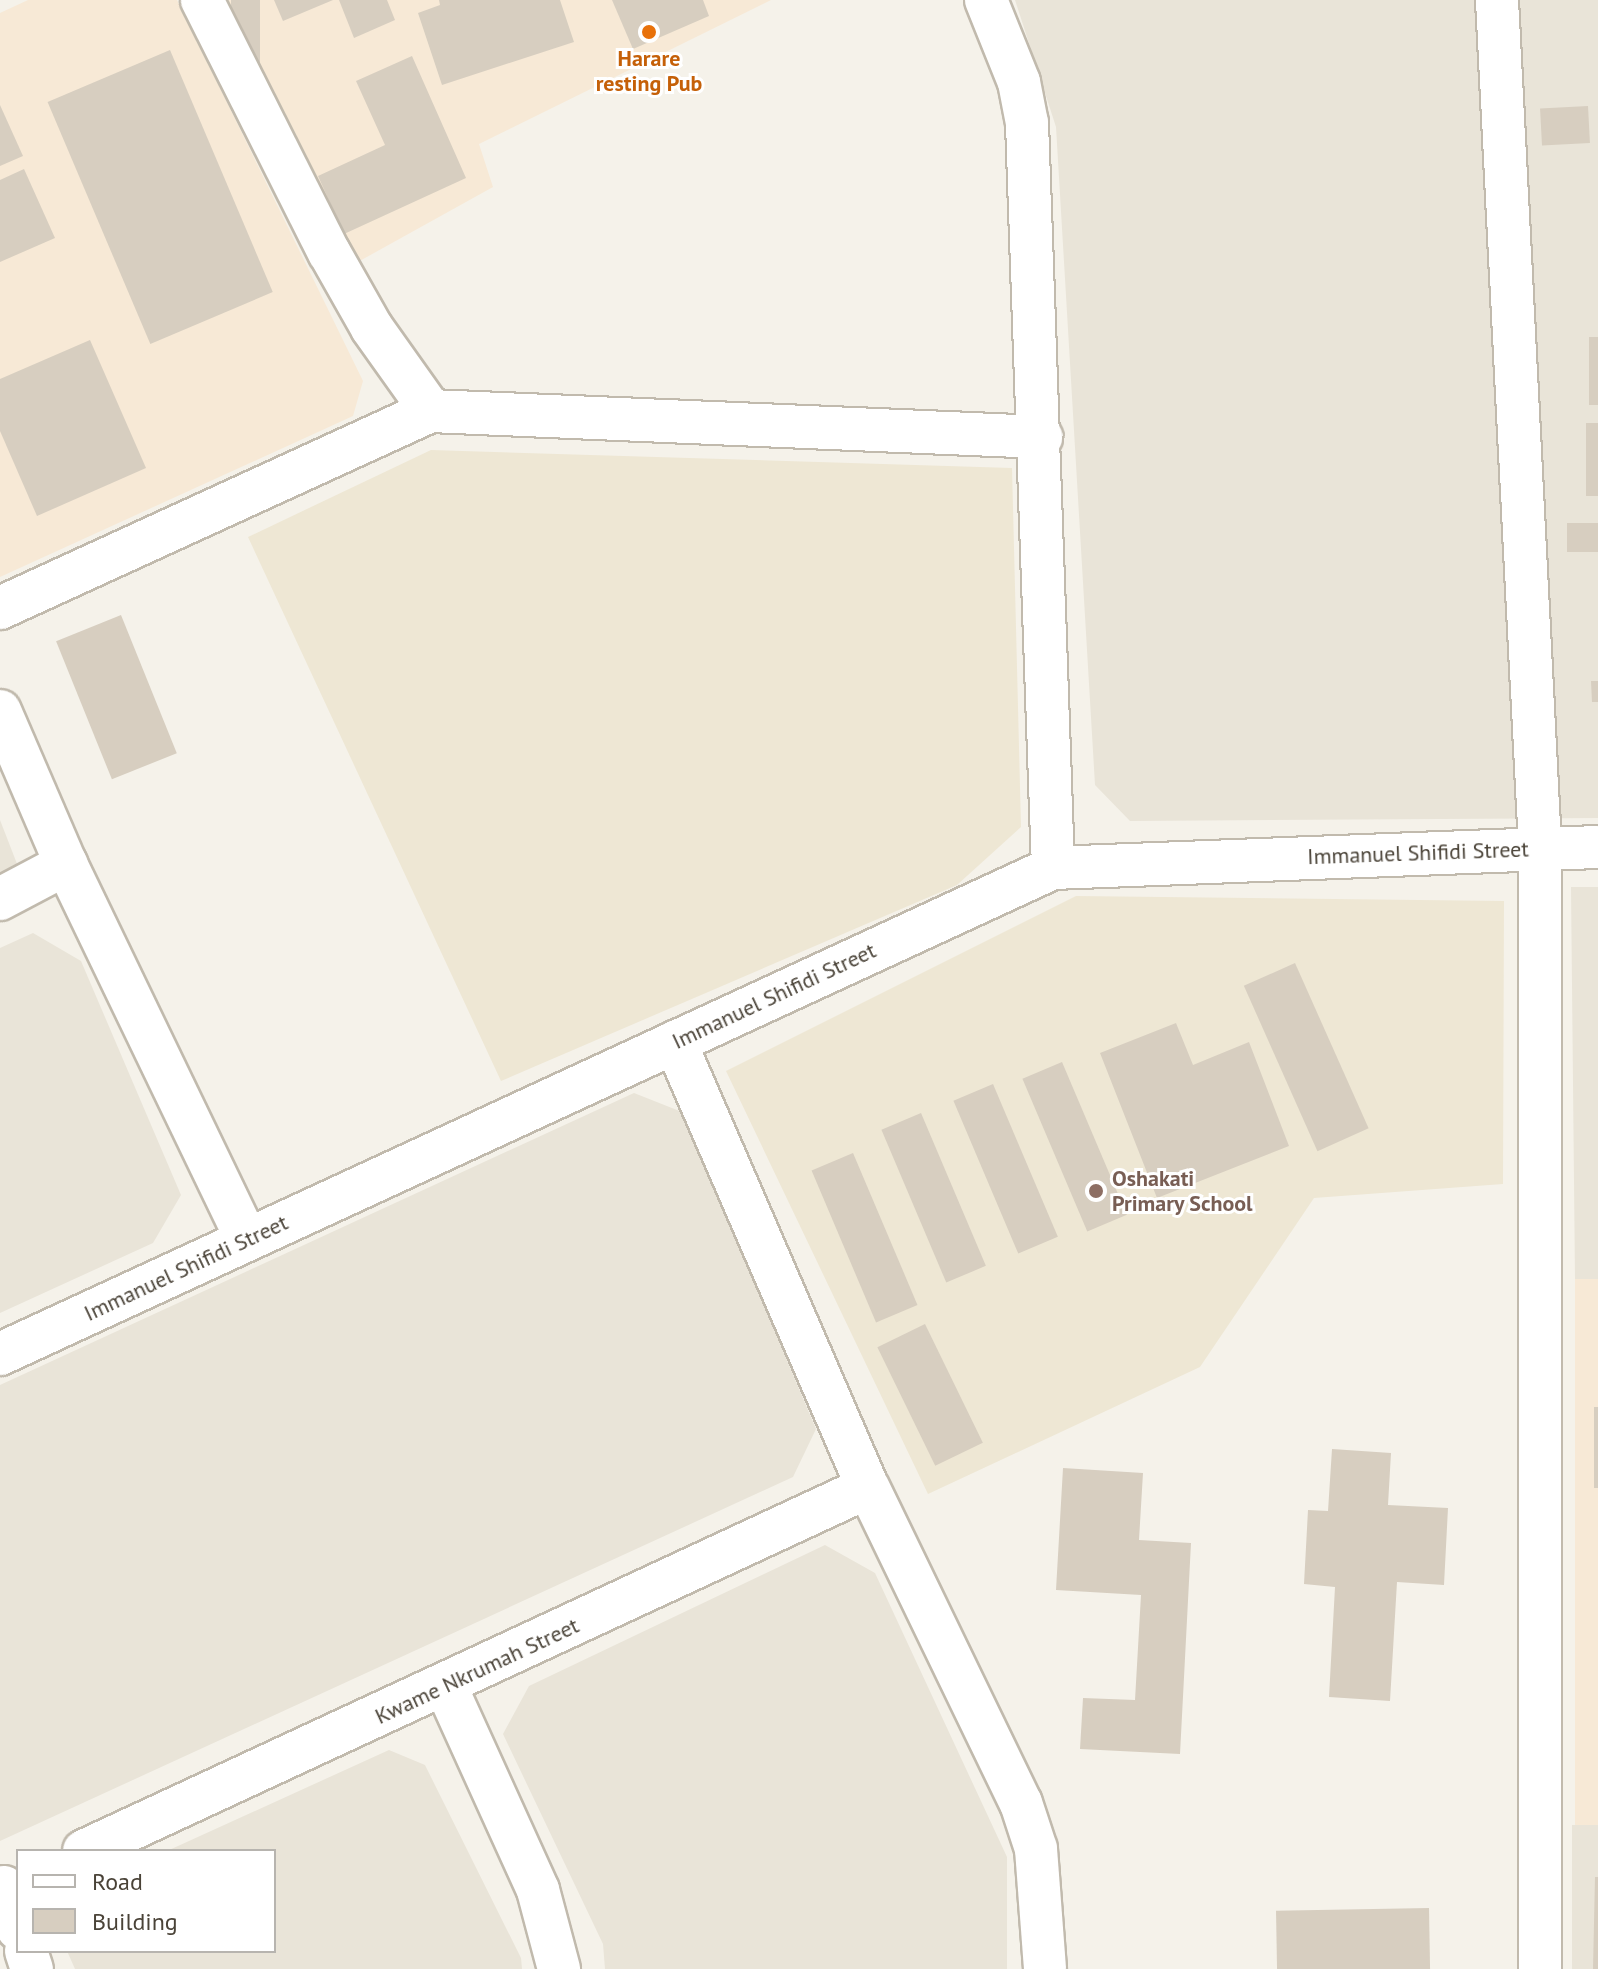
<!DOCTYPE html>
<html>
<head>
<meta charset="utf-8">
<style>
  body { margin:0 }
  #map { position:relative; width:1598px; height:1969px; overflow:hidden; background:#f5f2ea; font-family:"PT Sans",sans-serif }
  div>[style] { position:absolute }
  .residential>* { inset:0; background:#e9e4d8; transform-origin:0 0 }
  .commercial>* { inset:0; background:#f7e9d6; transform-origin:0 0 }
  .education>* { inset:0; background:#eee7d4 }
  .building>* { inset:0; background:#d7cec0; transform-origin:0 0 }
  .roads { filter:drop-shadow(2px 0 #c1baad) drop-shadow(-2px 0 #c1baad) drop-shadow(0 2px #c1baad) drop-shadow(0 -2px #c1baad) }
  .minor>* { height:42px; margin:-21px; padding:0 21px; transform-origin:21px; border-radius:21px; background:#fff }
  .dots>* { width:22px; height:22px; translate:-50% -50%; box-sizing:border-box; border:4px solid #fff; border-radius:50% }
  span { translate:-50% -50%; white-space:nowrap; text-align:center; line-height:1.15; -webkit-text-stroke:6px #fff; paint-order:stroke }
  .food-label { font-size:22px; color:#c56008; font-weight:700 }
  .street-label { font-size:22px; color:#4a4338 }
  .education-label { font-size:22px; color:#785e54; font-weight:700 }
  .left { translate:0 -50%; text-align:left }
  .legend { position:absolute; left:16px; top:1849px; width:260px; height:104px; box-sizing:border-box; background:#fff; border:2px solid #b7b4af; margin:0; padding:10px 14px; list-style:none; font-size:24px; color:#4a4338 }
  .legend li { display:flex; align-items:center; gap:16px; height:40px }
  .legend b { width:40px; border:2px solid #b7b4af }
</style>
</head>
<body>
<div id="map">
  <div class="residential">
    <div style="clip-path:polygon(1015px 0,1598px 0,1598px 818px,1130px 821px,1095px 785px,1056px 127px)"></div>
    <div style="clip-path:polygon(0 820px,26px 887px,0 899px)"></div>
    <div style="clip-path:polygon(1571px 887px,1598px 887px,1598px 1279px,1575px 1279px)"></div>
    <div style="clip-path:polygon(33px 933px,81px 961px,181px 1195px,153px 1243px,0 1313px,0 948px)"></div>
    <div style="clip-path:polygon(634px 1093px,682px 1112px,816px 1429px,793px 1477px,0 1841px,0 1385px)"></div>
    <div style="clip-path:polygon(825px 1545px,875px 1573px,1007px 1857px,1007px 1969px,605px 1969px,603px 1944px,503px 1734px,529px 1686px)"></div>
    <div style="clip-path:polygon(389px 1750px,425px 1765px,521px 1958px,522px 1969px,75px 1969px,67px 1951px,274px 1951px,274px 1851px,167px 1851px)"></div>
    <div style="left:1572px;top:1825px;width:26px;height:144px"></div>
  </div>
  <div class="commercial">
    <div style="clip-path:polygon(28px 0,177px 0,363px 381px,353px 416px,0 577px,0 13px)"></div>
    <div style="clip-path:polygon(225px 0,771px 0,479px 144px,493px 187px,356px 263px)"></div>
    <div style="left:1575px;top:1279px;width:23px;height:546px"></div>
  </div>
  <div class="education">
    <div style="clip-path:polygon(431px 450px,1012px 468px,1021px 827px,957px 885px,501px 1081px,248px 537px)"></div>
    <div style="clip-path:polygon(1076px 896px,1504px 901px,1503px 1184px,1314px 1198px,1200px 1367px,928px 1494px,726px 1071px)"></div>
  </div>
  <div class="building">
    <div style="left:231px;top:0;width:29px;height:111px"></div>
    <div style="clip-path:polygon(274px 0,333px 0,283px 21px)"></div>
    <div style="clip-path:polygon(339px 0,387px 0,395px 20px,354px 38px)"></div>
    <div style="clip-path:polygon(439px 0,560px 0,574px 42px,442px 85px,418px 13px,440px 5px)"></div>
    <div style="clip-path:polygon(612px 0,703px 0,709px 16px,633px 49px)"></div>
    <div style="left:170px;top:50px;width:263px;height:133px;rotate:67deg"></div>
    <div style="clip-path:polygon(412px 56px,466px 178px,344px 234px,318px 176px,385px 145px,356px 81px)"></div>
    <div style="clip-path:polygon(0 105px,23px 156px,0 166px)"></div>
    <div style="left:1588px;top:106px;width:37px;height:48px;rotate:87deg"></div>
    <div style="clip-path:polygon(24px 169px,55px 238px,0 262px,0 180px)"></div>
    <div style="left:1589px;top:337px;width:9px;height:68px"></div>
    <div style="clip-path:polygon(90px 340px,146px 468px,37px 516px,0 431px,0 379px)"></div>
    <div style="left:1586px;top:423px;width:12px;height:73px"></div>
    <div style="left:1598px;top:523px;width:29px;height:31px;rotate:90deg"></div>
    <div style="left:121px;top:615px;width:149px;height:70px;rotate:68deg"></div>
    <div style="clip-path:polygon(1591px 681px,1598px 681px,1598px 702px,1592px 702px)"></div>
    <div style="left:1295px;top:963px;width:181px;height:56px;rotate:66deg"></div>
    <div style="clip-path:polygon(1176px 1023px,1193px 1065px,1249px 1042px,1289px 1146px,1157px 1198px,1100px 1053px)"></div>
    <div style="left:1062px;top:1062px;width:166px;height:43px;rotate:67deg"></div>
    <div style="left:993px;top:1084px;width:166px;height:43px;rotate:67deg"></div>
    <div style="left:921px;top:1113px;width:166px;height:43px;rotate:67deg"></div>
    <div style="left:853px;top:1153px;width:165px;height:45px;rotate:67deg"></div>
    <div style="left:925px;top:1324px;width:132px;height:53px;rotate:64deg"></div>
    <div style="left:1594px;top:1407px;width:4px;height:81px"></div>
    <div style="clip-path:polygon(1332px 1449px,1391px 1453px,1388px 1505px,1448px 1508px,1444px 1585px,1397px 1582px,1390px 1701px,1329px 1697px,1335px 1587px,1304px 1584px,1308px 1510px,1328px 1511px)"></div>
    <div style="clip-path:polygon(1063px 1468px,1143px 1473px,1139px 1540px,1191px 1543px,1180px 1754px,1080px 1749px,1083px 1698px,1135px 1700px,1141px 1595px,1056px 1590px)"></div>
    <div style="clip-path:polygon(1595px 1877px,1598px 1877px,1598px 1969px,1593px 1969px)"></div>
    <div style="left:1429px;top:1908px;width:61px;height:153px;rotate:89deg"></div>
  </div>
  <div class="roads">
    <div class="minor">
      <div style="left:202px;top:0;width:282px;rotate:63.3deg"></div>
      <div style="left:329px;top:252px;width:87px;rotate:60.5deg"></div>
      <div style="left:372px;top:328px;width:102px;rotate:54.6deg"></div>
      <div style="left:431px;top:411px;width:611px;rotate:2.44deg"></div>
      <div style="left:986px;top:0;width:88px;rotate:68.1deg"></div>
      <div style="left:1019px;top:82px;width:42px;rotate:79deg"></div>
      <div style="left:1027px;top:123px;width:745px;rotate:88deg"></div>
      <div style="left:1497px;top:0;width:848px;rotate:87.09deg"></div>
      <div style="left:1540px;top:847px;width:1122px;rotate:90deg"></div>
      <div style="left:0;top:608px;width:474px;rotate:-24.6deg"></div>
      <div style="left:0;top:711px;width:167px;rotate:66.7deg"></div>
      <div style="left:66px;top:864px;width:417px;rotate:64.3deg"></div>
      <div style="left:0;top:899px;width:75px;rotate:-27.9deg"></div>
      <div style="left:675px;top:1042px;width:485px;rotate:66.6deg"></div>
      <div style="left:868px;top:1487px;width:351px;rotate:64.2deg"></div>
      <div style="left:1021px;top:1803px;width:48px;rotate:71.9deg"></div>
      <div style="left:1036px;top:1849px;width:120px;rotate:85.7deg"></div>
      <div style="left:0;top:1354px;width:1160px;rotate:-24.78deg"></div>
      <div style="left:1053px;top:868px;width:545px;rotate:-2.21deg"></div>
      <div style="left:446px;top:1687px;width:223px;rotate:65.6deg"></div>
      <div style="left:538px;top:1890px;width:82px;rotate:75.1deg"></div>
      <div style="left:84px;top:1851px;width:864px;rotate:-24.9deg"></div>
      <div style="left:4px;top:1887px;width:44px;rotate:71.6deg"></div>
      <div style="left:26px;top:1951px;width:19px;rotate:72deg"></div>
    </div>
  </div>
  <div class="dots">
    <div style="left:649px;top:32px;background:#e8710a"></div>
    <div style="left:1096px;top:1191px;background:#8d6e63"></div>
  </div>
  <div class="food-label">
    <span style="left:649px;top:71px">Harare<br>resting Pub</span>
  </div>
  <div class="street-label">
    <span style="left:1418px;top:853px;rotate:-2deg">Immanuel Shifidi Street</span>
    <span style="left:774px;top:996px;rotate:-25deg">Immanuel Shifidi Street</span>
    <span style="left:186px;top:1268px;rotate:-25deg">Immanuel Shifidi Street</span>
    <span style="left:477px;top:1671px;rotate:-25deg">Kwame Nkrumah Street</span>
  </div>
  <div class="education-label">
    <span class="left" style="left:1112px;top:1191px">Oshakati<br>Primary School</span>
  </div>
  <ul class="legend">
  <li><b style="height:10px;background:#fff"></b>Road</li>
  <li><b style="height:22px;background:#d7cec0"></b>Building</li>
  </ul>
</div>
</body>
</html>
